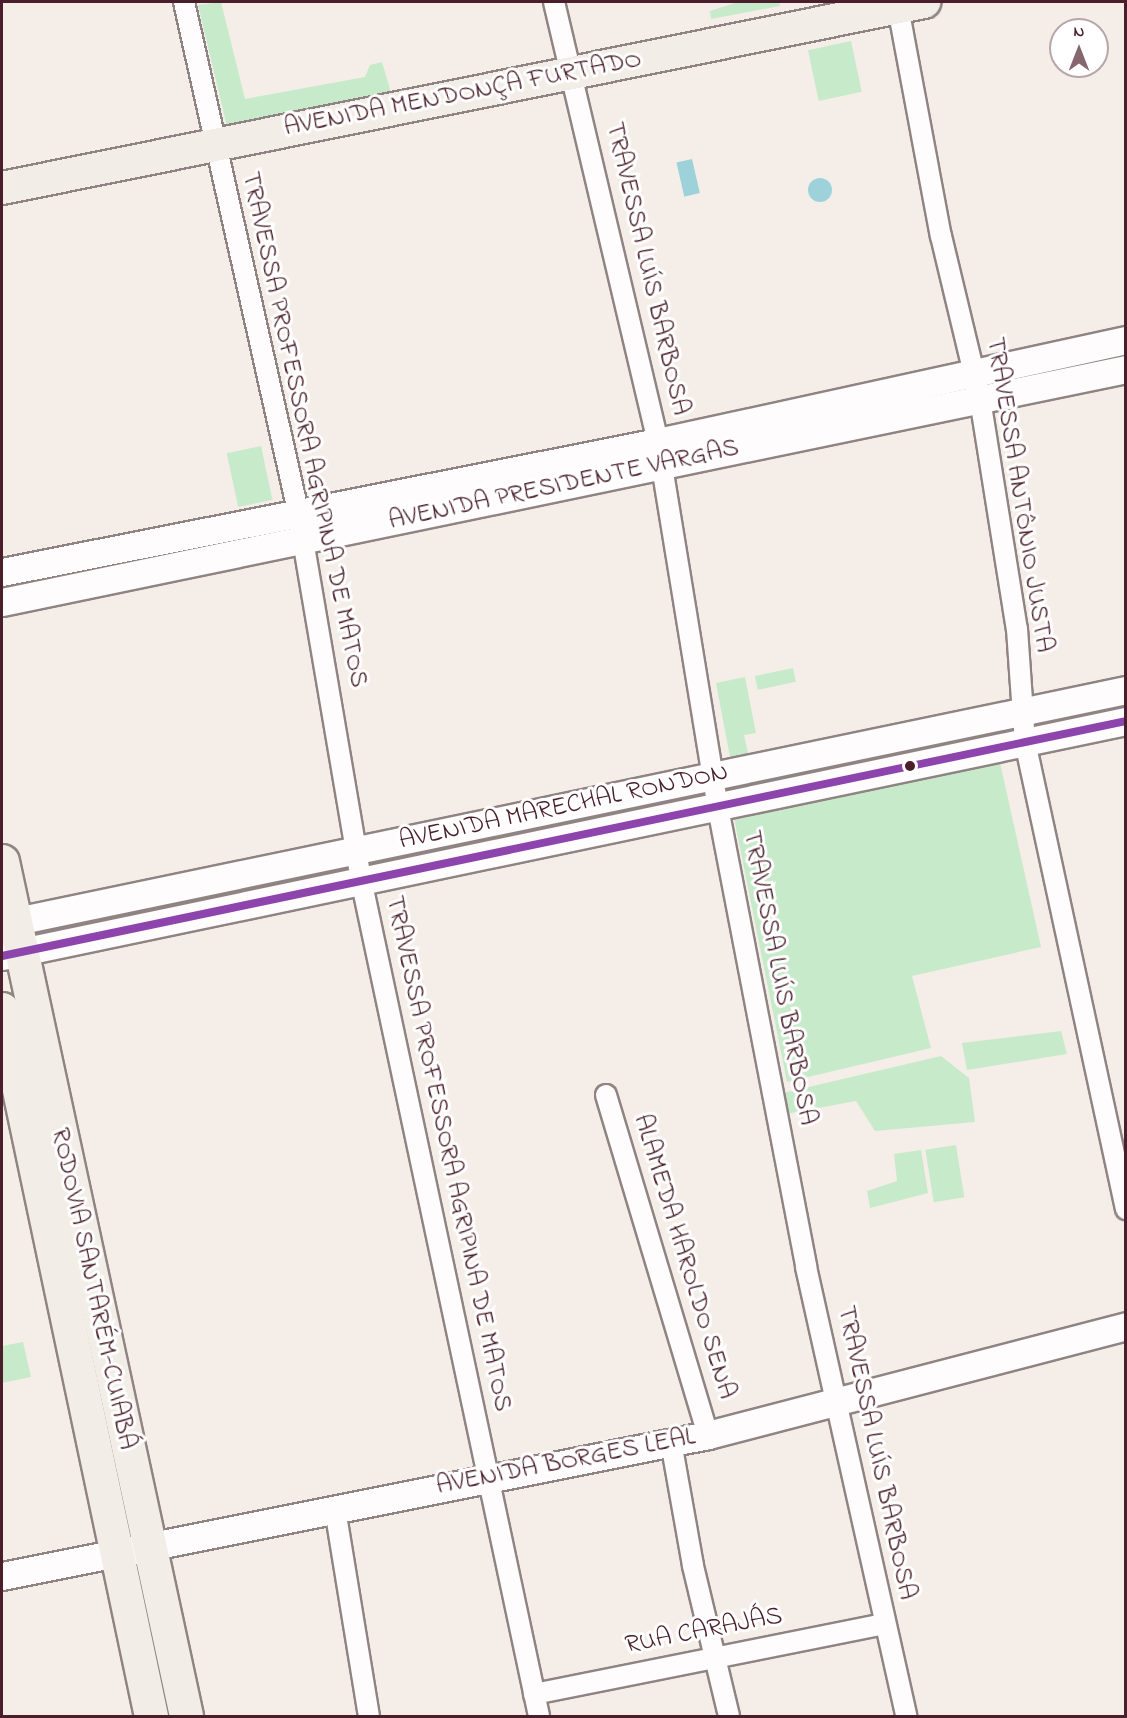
<!DOCTYPE html>
<html>
<head>
<meta charset="utf-8">
<style>
  body { margin:0 }
  #map { position:relative; width:1127px; height:1718px; overflow:hidden; background:#f5eee8; font-family:"Indie Flower",sans-serif }
  div>[style] { position:absolute }
  .green>* { inset:0; background:#c7eaca; transform-origin:0 0 }
  .water>* { inset:0; background:#9ed2db; transform-origin:0 0 }
  .round { border-radius:50% }
  .roads { filter:drop-shadow(2px 0 #8f8483) drop-shadow(-2px 0 #8f8483) drop-shadow(0 2px #8f8483) drop-shadow(0 -2px #8f8483) }
  .street>* { height:20px; margin:-10px; padding:0 10px; transform-origin:10px; border-radius:10px; background:#fefcfc }
  .secondary>* { height:27px; margin:-13.5px; padding:0 13.5px; transform-origin:13.5px; border-radius:13.5px; background:#fefcfc }
  .primary>* { height:32px; margin:-16px; padding:0 16px; transform-origin:16px; border-radius:16px; background:#f2eee7 }
  .highway>* { height:33px; margin:-16.5px; padding:0 16.5px; transform-origin:16.5px; border-radius:16.5px; background:#f2eee7 }
  .bus-1>* { height:8px; margin:-4px; padding:0 4px; transform-origin:4px; border-radius:4px; background:#8e44ad }
  .dots>* { width:16px; height:16px; translate:-50% -50%; box-sizing:border-box; border:3px solid #fff; border-radius:50% }
  span { translate:-50% -50%; white-space:nowrap; text-align:center; line-height:1.15; -webkit-text-stroke:6px #fff; paint-order:stroke }
  .street-label { font-size:26px; color:#4a1f2b }
  .frame { position:absolute; inset:0; border:3px solid #4a1f2b; pointer-events:none }
  .north { position:absolute; left:1049px; top:18px; width:60px; height:60px; box-sizing:border-box; background:#fff; border:2px solid #b7a5aa; border-radius:50%; rotate:0deg; font-size:16px; font-weight:700; line-height:24px; text-align:center; color:#4a1f2b }
  .north::after { content:''; display:block; margin:auto; width:21px; height:27px; background:#86676d; clip-path:polygon(50% 0,100% 100%,50% 72%,0 100%) }
</style>
</head>
<body>
<div id="map">
  <div class="green">
    <div style="clip-path:polygon(221px 2px,245px 99px,365px 77px,370px 65px,382px 62px,392px 96px,228px 131px,198px 5px)"></div>
    <div style="clip-path:polygon(738px 2px,779px 2px,780px 6px,711px 19px,710px 11px)"></div>
    <div style="left:851px;top:41px;width:52px;height:44px;rotate:78deg"></div>
    <div style="left:261px;top:446px;width:55px;height:35px;rotate:78deg"></div>
    <div style="left:793px;top:668px;width:14px;height:39px;rotate:78deg"></div>
    <div style="clip-path:polygon(745px 677px,756px 733px,744px 735px,748px 753px,730px 757px,716px 683px)"></div>
    <div style="left:1008px;top:724px;width:11px;height:282px;rotate:75deg"></div>
    <div style="clip-path:polygon(999px 758px,1041px 947px,912px 976px,931px 1048px,787px 1082px,734px 818px)"></div>
    <div style="clip-path:polygon(695px 792px,698px 804px,371px 867px,369px 862px,372px 857px)"></div>
    <div style="clip-path:polygon(332px 865px,340px 874px,30px 942px,27px 930px)"></div>
    <div style="clip-path:polygon(1061px 1031px,1067px 1054px,967px 1070px,962px 1043px)"></div>
    <div style="clip-path:polygon(941px 1056px,969px 1078px,975px 1122px,875px 1131px,856px 1101px,786px 1114px,783px 1093px)"></div>
    <div style="left:956px;top:1145px;width:53px;height:31px;rotate:81deg"></div>
    <div style="clip-path:polygon(921px 1150px,928px 1193px,870px 1208px,867px 1191px,897px 1181px,894px 1154px)"></div>
    <div style="clip-path:polygon(23px 1342px,31px 1377px,2px 1383px,2px 1346px)"></div>
  </div>
  <div class="water">
    <div style="left:692px;top:159px;width:35px;height:16px;rotate:77deg"></div>
    <div class="round" style="left:808px;top:178px;width:24px;height:24px"></div>
  </div>
  <div class="roads">
    <div class="street">
      <div style="left:184px;top:2px;width:522px;rotate:77.38deg"></div>
      <div style="left:298px;top:511px;width:378px;rotate:80.3deg"></div>
      <div style="left:362px;top:884px;width:851px;rotate:77.99deg"></div>
      <div style="left:554px;top:2px;width:452px;rotate:76.7deg"></div>
      <div style="left:658px;top:442px;width:371px;rotate:80.7deg"></div>
      <div style="left:718px;top:808px;width:467px;rotate:79.1deg"></div>
      <div style="left:806px;top:1267px;width:460px;rotate:77.4deg"></div>
      <div style="left:897px;top:2px;width:238px;rotate:79.4deg"></div>
      <div style="left:941px;top:236px;width:168px;rotate:76.5deg"></div>
      <div style="left:980px;top:399px;width:233px;rotate:80.9deg"></div>
      <div style="left:1017px;top:629px;width:113px;rotate:86deg"></div>
      <div style="left:1025px;top:742px;width:478px;rotate:77.8deg"></div>
      <div style="left:606px;top:1095px;width:355px;rotate:73.3deg"></div>
      <div style="left:671px;top:1442px;width:126px;rotate:79.9deg"></div>
      <div style="left:693px;top:1566px;width:154px;rotate:76.5deg"></div>
      <div style="left:335px;top:1509px;width:210px;rotate:80.7deg"></div>
      <div style="left:534px;top:1694px;width:358px;rotate:-11.3deg"></div>
    </div>
    <div class="secondary">
      <div style="left:2px;top:572px;width:669px;rotate:-11.21deg"></div>
      <div style="left:658px;top:442px;width:479px;rotate:-12.3deg"></div>
      <div style="left:2px;top:602px;width:1148px;rotate:-11.71deg"></div>
      <div style="left:2px;top:924px;width:1148px;rotate:-11.76deg"></div>
      <div style="left:2px;top:956px;width:1148px;rotate:-11.81deg"></div>
      <div style="left:2px;top:1576px;width:720px;rotate:-11.29deg"></div>
      <div style="left:708px;top:1435px;width:432px;rotate:-14.6deg"></div>
    </div>
    <div class="primary">
      <div style="left:2px;top:188px;width:941px;rotate:-11.41deg"></div>
    </div>
    <div class="highway">
      <div style="left:2px;top:861px;width:875px;rotate:77.85deg"></div>
      <div style="left:2px;top:1009px;width:723px;rotate:78.1deg"></div>
    </div>
  </div>
  <div class="bus-1">
    <div style="left:2px;top:956px;width:1148px;rotate:-11.81deg"></div>
  </div>
  <div class="dots">
    <div style="left:910px;top:766px;background:#4a1f2b"></div>
  </div>
  <div class="street-label">
    <span style="left:463px;top:95px;rotate:-11deg">AVENIDA MENDONÇA FURTADO</span>
    <span style="left:646px;top:269px;rotate:77deg">TRAVESSA LUÍS BARBOSA</span>
    <span style="left:303px;top:430px;rotate:78deg">TRAVESSA PROFESSORA AGRIPINA DE MATOS</span>
    <span style="left:564px;top:486px;rotate:-12deg">AVENIDA PRESIDENTE VARGAS</span>
    <span style="left:1018px;top:495px;rotate:81deg">TRAVESSA ANTÔNIO JUSTA</span>
    <span style="left:564px;top:808px;rotate:-12deg">AVENIDA MARECHAL RONDON</span>
    <span style="left:778px;top:978px;rotate:79deg">TRAVESSA LUÍS BARBOSA</span>
    <span style="left:447px;top:1154px;rotate:78deg">TRAVESSA PROFESSORA AGRIPINA DE MATOS</span>
    <span style="left:683px;top:1257px;rotate:73deg">ALAMEDA HAROLDO SENA</span>
    <span style="left:92px;top:1289px;rotate:78deg">RODOVIA SANTARÉM-CUIABÁ</span>
    <span style="left:875px;top:1453px;rotate:78deg">TRAVESSA LUÍS BARBOSA</span>
    <span style="left:566px;top:1463px;rotate:-11deg">AVENIDA BORGES LEAL</span>
    <span style="left:704px;top:1632px;rotate:-11deg">RUA CARAJÁS</span>
  </div>
  <div class="frame"></div>
  <div class="north">N</div>
</div>
</body>
</html>
